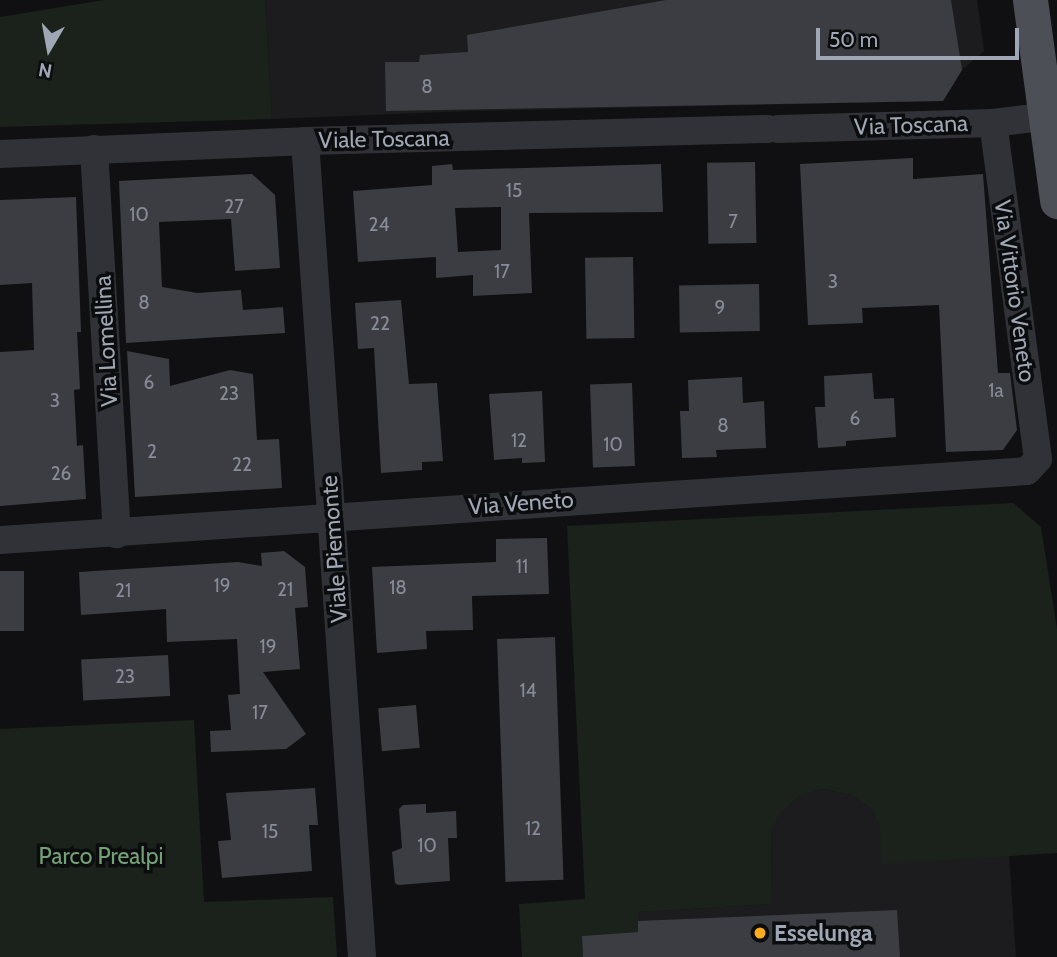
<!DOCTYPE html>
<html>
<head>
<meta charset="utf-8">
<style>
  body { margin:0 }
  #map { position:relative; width:1057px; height:957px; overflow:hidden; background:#101012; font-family:Cabin,sans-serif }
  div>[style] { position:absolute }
  .built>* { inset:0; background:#1c1c1f }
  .green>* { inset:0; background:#1a221b }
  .building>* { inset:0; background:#3c3d42; transform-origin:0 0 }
  .minor>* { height:28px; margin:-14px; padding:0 14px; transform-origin:14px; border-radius:14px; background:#313237 }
  .major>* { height:35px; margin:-17.5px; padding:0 17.5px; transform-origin:17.5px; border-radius:17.5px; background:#4d4f57 }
  .dots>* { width:19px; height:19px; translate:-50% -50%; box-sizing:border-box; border:4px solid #0b0c0d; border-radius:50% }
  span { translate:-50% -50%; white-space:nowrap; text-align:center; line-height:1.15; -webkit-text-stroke:7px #0b0c0d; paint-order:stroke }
  .number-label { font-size:19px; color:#878c98 }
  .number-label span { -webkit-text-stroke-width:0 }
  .street-label { font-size:23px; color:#a0a7b4 }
  .park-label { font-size:23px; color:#75a177 }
  .poi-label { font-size:23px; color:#a0a7b4; font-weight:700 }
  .left { translate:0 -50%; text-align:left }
  .north { position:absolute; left:14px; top:14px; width:70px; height:70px; -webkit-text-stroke:5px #0b0c0d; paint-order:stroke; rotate:190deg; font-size:19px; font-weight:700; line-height:28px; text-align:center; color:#a0a7b4 }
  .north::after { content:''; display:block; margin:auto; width:24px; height:32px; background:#a0a7b4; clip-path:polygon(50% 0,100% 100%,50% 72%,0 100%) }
  .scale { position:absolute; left:816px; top:28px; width:203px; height:32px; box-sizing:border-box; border:4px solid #a0a7b4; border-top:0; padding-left:9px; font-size:21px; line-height:24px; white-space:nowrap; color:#a0a7b4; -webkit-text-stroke:5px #0b0c0d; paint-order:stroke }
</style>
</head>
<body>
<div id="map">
  <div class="built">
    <div style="clip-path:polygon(265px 0,977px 0,984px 51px,962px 70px,943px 101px,469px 111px,272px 119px)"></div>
    <div style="clip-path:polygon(823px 789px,851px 795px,871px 808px,880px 828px,882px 863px,1009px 855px,1016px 957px,583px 957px,582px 936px,637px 932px,638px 912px,772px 904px,771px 831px,782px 811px,799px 796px)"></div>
  </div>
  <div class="green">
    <div style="clip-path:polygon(104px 0,265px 0,272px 119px,0 127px,0 17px)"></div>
    <div style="clip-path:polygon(1013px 503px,1041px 527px,1057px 629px,1057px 853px,881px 864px,880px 828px,871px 808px,851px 795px,823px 789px,799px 796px,782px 811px,771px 831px,772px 904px,638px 912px,638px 932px,582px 936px,583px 957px,522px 957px,519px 904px,585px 899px,567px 526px)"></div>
    <div style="clip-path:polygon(194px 720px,204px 902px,333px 897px,337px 957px,0 957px,0 729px)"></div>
  </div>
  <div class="building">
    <div style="clip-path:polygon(666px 0,951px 0,962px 70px,943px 101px,386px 111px,385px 62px,419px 62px,420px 55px,468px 52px,467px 35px)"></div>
    <div style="clip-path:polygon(913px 158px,913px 179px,983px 174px,998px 373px,1010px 373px,1017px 430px,1003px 450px,946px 452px,939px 305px,862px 308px,863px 323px,808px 325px,800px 164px)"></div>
    <div style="left:755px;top:162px;width:81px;height:48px;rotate:89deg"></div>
    <div style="clip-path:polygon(evenodd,452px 164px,453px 170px,661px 164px,663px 212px,529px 213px,532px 293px,473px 296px,473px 275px,436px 278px,436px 257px,358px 262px,353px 191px,432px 185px,432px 166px,452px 164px,501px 207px,501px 250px,458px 252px,455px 208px,501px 207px)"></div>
    <div style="clip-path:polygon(252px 174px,275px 195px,280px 268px,235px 271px,231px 219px,159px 222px,162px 287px,197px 293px,241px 290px,243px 310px,283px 307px,285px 333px,126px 343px,119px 181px)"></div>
    <div style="clip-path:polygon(76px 197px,81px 332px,77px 332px,80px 389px,74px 390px,77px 446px,83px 445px,86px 499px,0 506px,0 352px,34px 350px,32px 283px,0 285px,0 200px)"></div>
    <div style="left:633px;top:257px;width:81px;height:48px;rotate:89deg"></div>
    <div style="left:759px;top:284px;width:47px;height:80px;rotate:89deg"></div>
    <div style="clip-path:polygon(401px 300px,409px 384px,437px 383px,443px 461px,422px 462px,422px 470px,381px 473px,374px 348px,358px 349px,355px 303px)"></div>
    <div style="clip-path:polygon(127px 351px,169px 359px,170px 386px,230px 370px,253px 374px,257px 440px,279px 439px,282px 488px,135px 497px)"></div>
    <div style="clip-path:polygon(872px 373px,874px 399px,894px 398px,896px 437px,846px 441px,846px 446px,818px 448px,815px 407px,825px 407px,824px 376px)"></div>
    <div style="clip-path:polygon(742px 377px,743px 403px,764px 401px,766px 448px,716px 450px,717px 457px,682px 458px,680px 411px,689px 411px,688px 380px)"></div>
    <div style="left:632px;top:383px;width:83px;height:42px;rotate:88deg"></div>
    <div style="clip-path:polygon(542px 391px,545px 462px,522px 463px,522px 458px,494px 460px,489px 394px)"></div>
    <div style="clip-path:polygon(547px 538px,549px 594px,472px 596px,473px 630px,426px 631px,427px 649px,377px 653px,372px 567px,496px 562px,496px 539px)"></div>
    <div style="clip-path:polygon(284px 551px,305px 567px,308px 607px,295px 608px,300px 669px,263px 672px,306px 734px,286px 749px,211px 752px,210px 731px,231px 730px,228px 695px,240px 694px,237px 639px,167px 642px,166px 609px,81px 615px,79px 572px,238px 562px,262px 566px,261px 553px)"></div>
    <div style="left:24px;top:571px;width:60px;height:24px;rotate:90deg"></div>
    <div style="left:555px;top:637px;width:243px;height:58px;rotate:88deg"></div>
    <div style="left:168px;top:655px;width:41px;height:87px;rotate:87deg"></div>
    <div style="left:416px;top:705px;width:43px;height:38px;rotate:85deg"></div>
    <div style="clip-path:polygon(315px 788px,318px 825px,309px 825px,312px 871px,222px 878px,218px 841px,231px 840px,226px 793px)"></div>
    <div style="clip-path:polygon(426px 804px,426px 813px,456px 811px,457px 838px,448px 838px,450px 881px,398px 885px,395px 883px,392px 852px,402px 848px,399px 809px,403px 805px)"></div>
    <div style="clip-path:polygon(897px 910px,900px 957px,583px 957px,582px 936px,638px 932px,638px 921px)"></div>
  </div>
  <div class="minor">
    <div style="left:778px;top:129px;width:215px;rotate:-1.6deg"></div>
    <div style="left:993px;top:123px;width:64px;rotate:-7.1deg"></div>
    <div style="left:305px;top:141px;width:818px;rotate:86deg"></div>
    <div style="left:94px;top:149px;width:386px;rotate:86.6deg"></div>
    <div style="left:0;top:154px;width:305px;rotate:-2.4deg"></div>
    <div style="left:305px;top:141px;width:463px;rotate:-1.5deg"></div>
    <div style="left:0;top:540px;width:1029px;rotate:-3.84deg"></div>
    <div style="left:1027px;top:471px;width:16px;rotate:-47deg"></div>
    <div style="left:1038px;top:459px;width:339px;rotate:-97.6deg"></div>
  </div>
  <div class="major">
    <div style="left:1030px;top:0;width:203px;rotate:82.3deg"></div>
  </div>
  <div class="dots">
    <div style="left:760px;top:933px;background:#ffab1b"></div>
  </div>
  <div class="number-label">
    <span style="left:427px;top:87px">8</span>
    <span style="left:514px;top:191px">15</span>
    <span style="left:234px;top:207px">27</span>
    <span style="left:139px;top:215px">10</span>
    <span style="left:733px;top:222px">7</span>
    <span style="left:379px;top:225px">24</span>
    <span style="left:502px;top:272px">17</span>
    <span style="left:833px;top:282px">3</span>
    <span style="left:144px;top:303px">8</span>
    <span style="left:720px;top:308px">9</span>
    <span style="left:380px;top:324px">22</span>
    <span style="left:149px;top:383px">6</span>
    <span style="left:996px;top:391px">1a</span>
    <span style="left:229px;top:394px">23</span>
    <span style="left:55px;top:401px">3</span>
    <span style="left:855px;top:419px">6</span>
    <span style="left:723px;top:426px">8</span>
    <span style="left:519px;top:441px">12</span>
    <span style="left:613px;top:445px">10</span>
    <span style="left:152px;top:452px">2</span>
    <span style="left:242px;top:465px">22</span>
    <span style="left:61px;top:474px">26</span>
    <span style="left:522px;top:567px">11</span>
    <span style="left:222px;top:586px">19</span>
    <span style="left:398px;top:588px">18</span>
    <span style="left:285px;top:590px">21</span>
    <span style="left:123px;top:591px">21</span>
    <span style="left:268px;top:647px">19</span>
    <span style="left:125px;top:677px">23</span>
    <span style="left:528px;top:691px">14</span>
    <span style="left:260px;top:713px">17</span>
    <span style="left:533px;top:829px">12</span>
    <span style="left:270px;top:832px">15</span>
    <span style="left:427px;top:846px">10</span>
  </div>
  <div class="street-label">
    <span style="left:911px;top:125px;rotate:-2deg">Via Toscana</span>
    <span style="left:384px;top:139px;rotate:-1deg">Viale Toscana</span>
    <span style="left:1015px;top:291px;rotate:82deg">Via Vittorio Veneto</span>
    <span style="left:106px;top:341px;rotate:-93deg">Via Lomellina</span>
    <span style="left:521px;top:503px;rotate:-4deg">Via Veneto</span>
    <span style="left:334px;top:549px;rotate:-94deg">Viale Piemonte</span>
  </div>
  <div class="park-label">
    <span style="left:101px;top:856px">Parco Prealpi</span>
  </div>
  <div class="poi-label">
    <span class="left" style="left:774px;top:933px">Esselunga</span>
  </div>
  <div class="north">N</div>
  <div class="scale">50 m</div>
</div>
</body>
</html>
